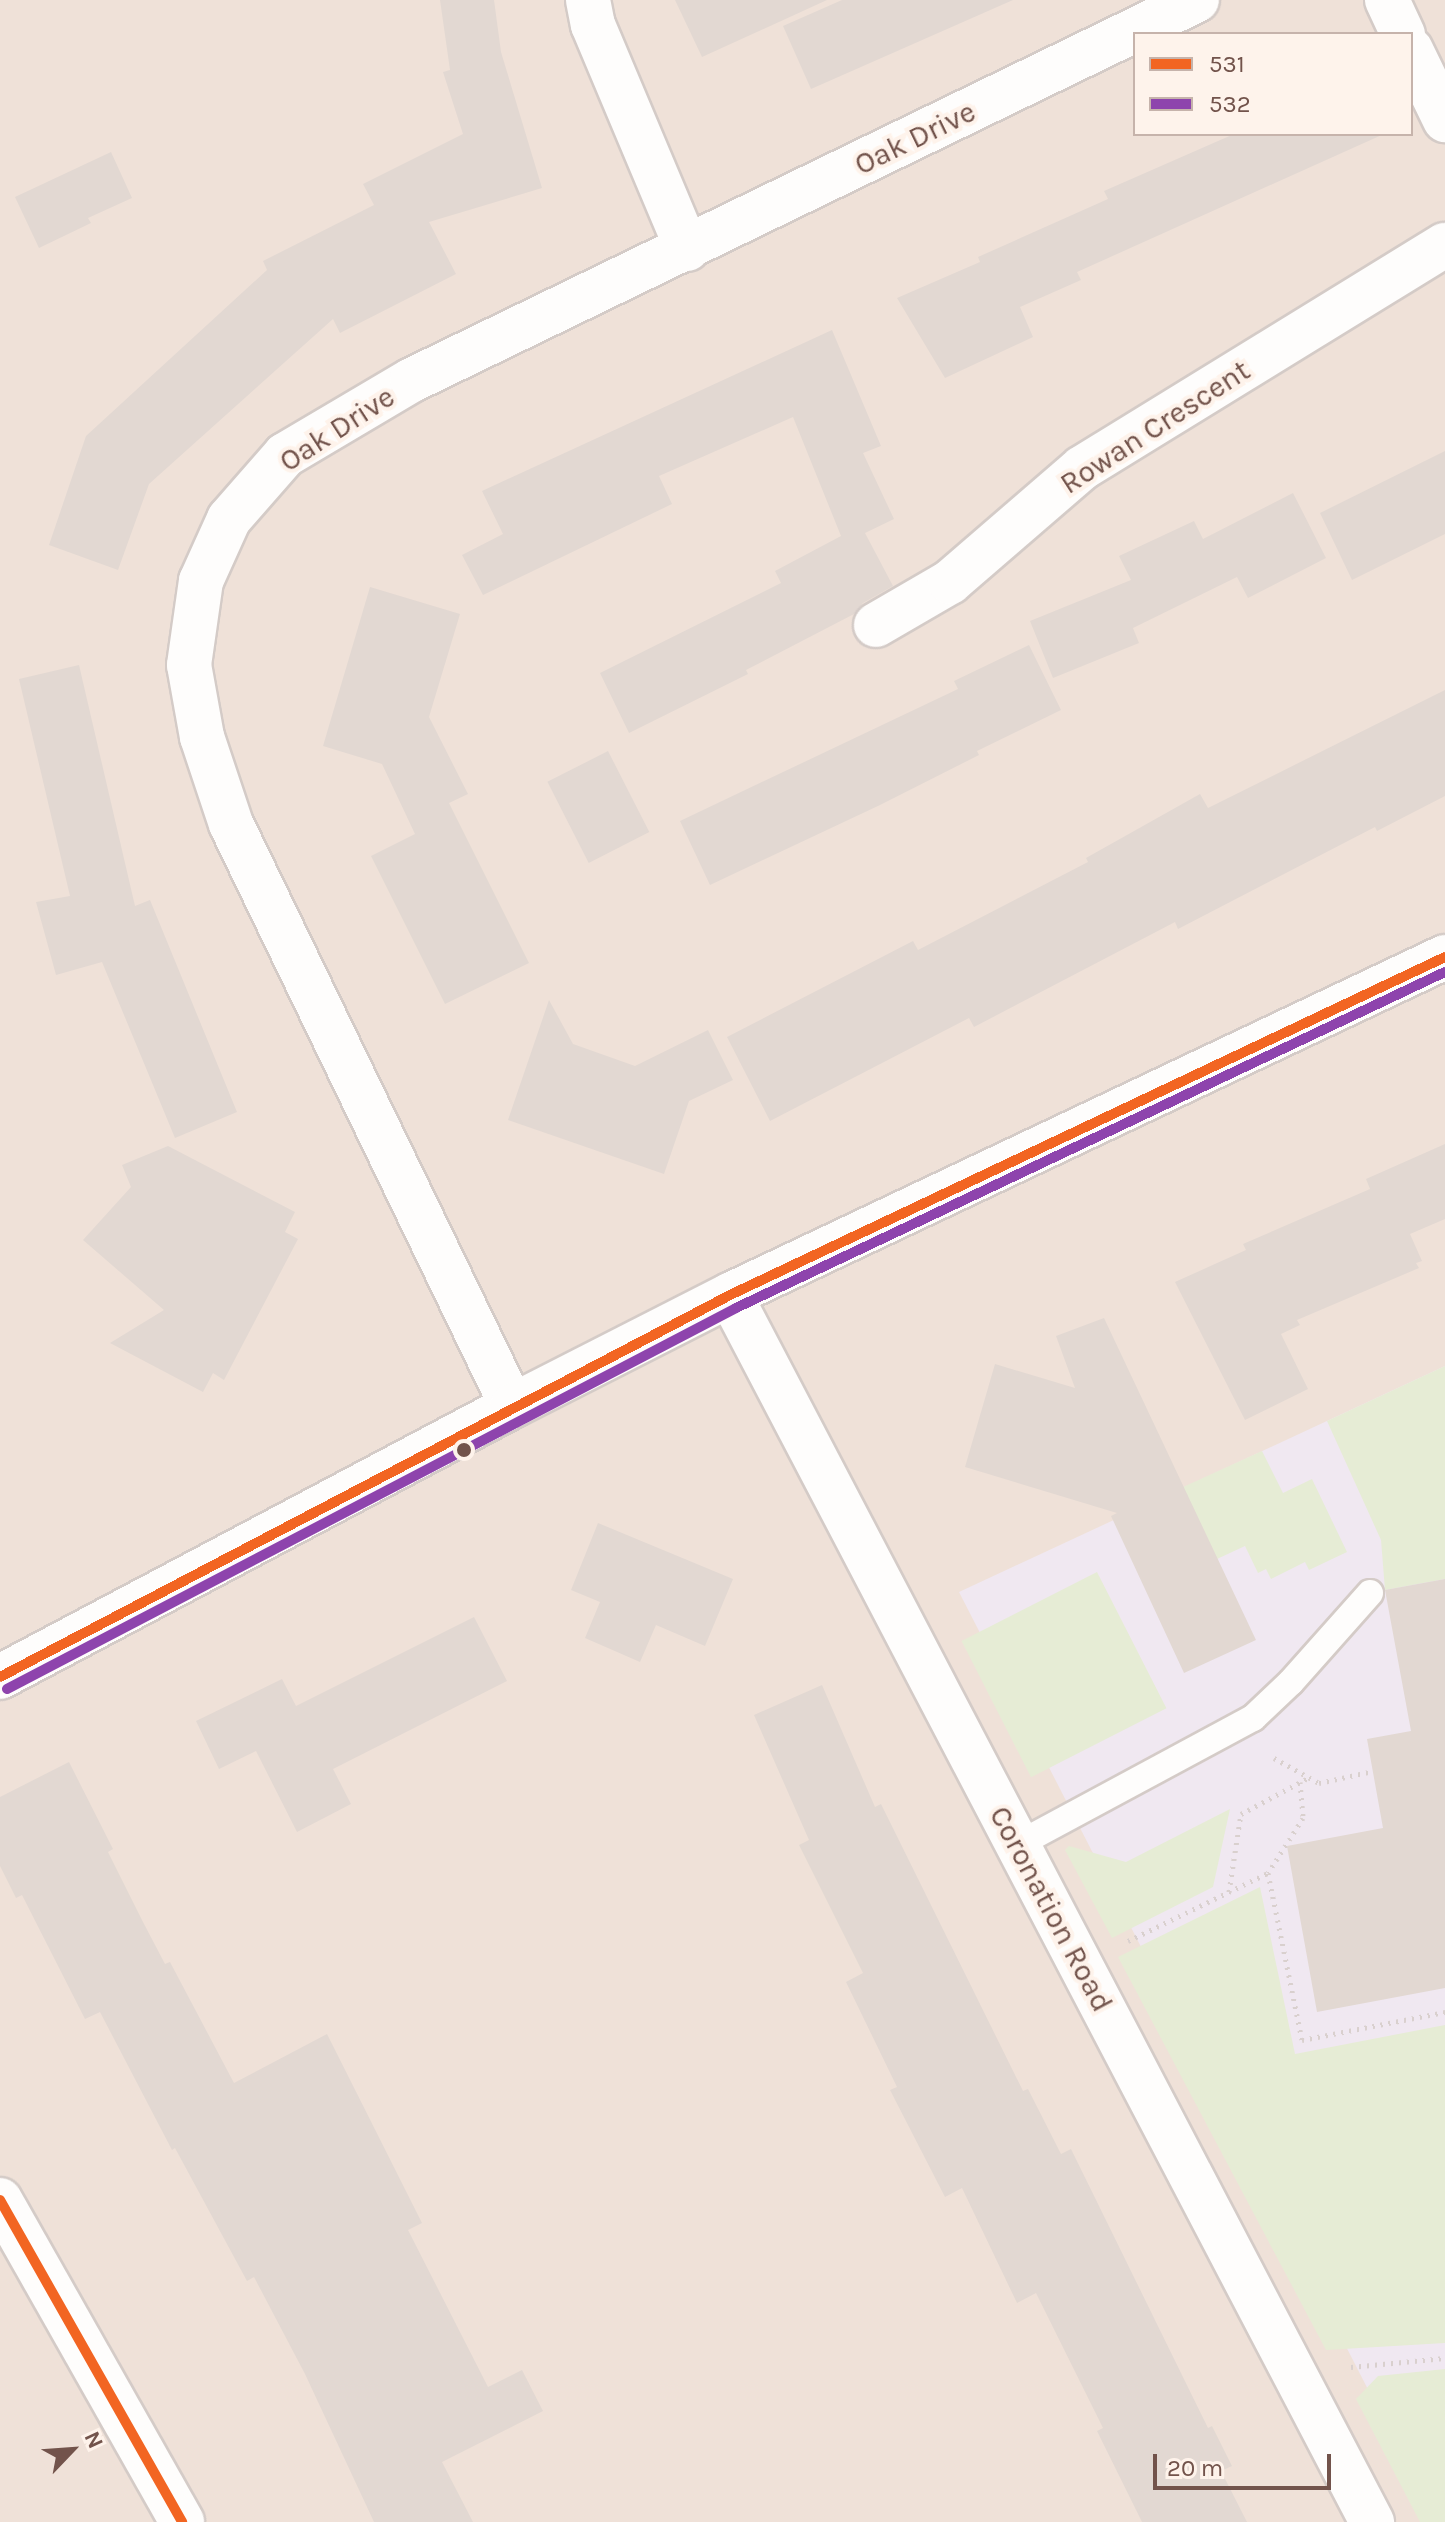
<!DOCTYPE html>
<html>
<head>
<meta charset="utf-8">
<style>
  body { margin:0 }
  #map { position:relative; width:1445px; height:2522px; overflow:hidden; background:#f6f0ea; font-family:Karla,sans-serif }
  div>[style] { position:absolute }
  .residential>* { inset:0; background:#efe1d8 }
  .education>* { inset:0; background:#f0e8f1 }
  .green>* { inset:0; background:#e6ecd5; transform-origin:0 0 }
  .building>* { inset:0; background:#e2d8d2; transform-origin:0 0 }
  .path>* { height:5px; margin-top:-2.5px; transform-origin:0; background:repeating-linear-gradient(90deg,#d9d0ce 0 2px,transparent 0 8px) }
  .roads { filter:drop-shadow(2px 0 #d4cbc7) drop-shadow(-2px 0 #d4cbc7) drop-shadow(0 2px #d4cbc7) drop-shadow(0 -2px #d4cbc7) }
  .service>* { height:26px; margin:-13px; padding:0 13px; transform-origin:13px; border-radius:13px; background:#fefdfc }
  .minor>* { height:44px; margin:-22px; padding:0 22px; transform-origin:22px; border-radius:22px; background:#fefdfc }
  .tertiary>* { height:44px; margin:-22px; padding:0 22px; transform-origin:22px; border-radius:22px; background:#fefdfc }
  .bus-1>* { height:10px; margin:-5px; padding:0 5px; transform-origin:5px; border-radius:5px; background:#f26522 }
  .bus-2>* { height:10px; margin:-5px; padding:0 5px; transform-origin:5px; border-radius:5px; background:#8e44ad }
  .dots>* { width:22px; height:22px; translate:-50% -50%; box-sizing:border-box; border:4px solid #fef3eb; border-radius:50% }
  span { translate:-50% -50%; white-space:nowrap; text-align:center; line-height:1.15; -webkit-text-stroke:8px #fef3eb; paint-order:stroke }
  .street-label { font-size:30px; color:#72534b }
  .legend { position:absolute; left:1133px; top:32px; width:280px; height:104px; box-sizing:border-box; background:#fef3eb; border:2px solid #c6b3ab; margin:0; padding:10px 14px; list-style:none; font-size:24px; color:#72534b }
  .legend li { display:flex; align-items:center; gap:16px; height:40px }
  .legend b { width:40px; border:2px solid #c6b3ab }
  .north { position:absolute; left:32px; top:2410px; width:80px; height:80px; -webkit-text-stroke:6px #fef3eb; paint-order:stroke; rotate:65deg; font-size:22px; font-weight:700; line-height:32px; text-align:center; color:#72534b }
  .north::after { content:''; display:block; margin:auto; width:28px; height:36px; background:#72534b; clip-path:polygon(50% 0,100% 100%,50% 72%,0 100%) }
  .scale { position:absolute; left:1153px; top:2454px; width:178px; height:36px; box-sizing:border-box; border:4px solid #72534b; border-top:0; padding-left:10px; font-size:24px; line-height:28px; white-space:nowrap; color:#72534b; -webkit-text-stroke:6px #fef3eb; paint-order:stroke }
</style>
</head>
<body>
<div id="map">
  <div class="residential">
    <div style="clip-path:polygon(evenodd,0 0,1445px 0,1445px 2522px,0 2522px,0 0,1135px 34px,1411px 34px,1411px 134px,1135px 134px,1135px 34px)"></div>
  </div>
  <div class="education">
    <div style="clip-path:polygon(1445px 1366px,1445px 2522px,1436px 2522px,959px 1592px)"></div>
  </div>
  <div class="green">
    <div style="clip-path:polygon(1445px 1366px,1445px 1579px,1385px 1590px,1381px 1540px,1327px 1421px)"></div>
    <div style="clip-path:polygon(1262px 1451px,1283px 1493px,1312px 1479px,1347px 1552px,1309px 1570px,1305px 1562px,1271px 1579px,1266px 1569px,1258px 1573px,1245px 1546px,1217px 1559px,1170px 1493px)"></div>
    <div style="left:1097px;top:1572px;width:153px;height:152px;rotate:63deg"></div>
    <div style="clip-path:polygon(1230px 1809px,1213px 1887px,1112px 1938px,1065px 1850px,1069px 1846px,1126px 1862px)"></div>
    <div style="clip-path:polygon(1260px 1887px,1295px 2054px,1445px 2025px,1445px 2343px,1326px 2350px,1118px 1957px)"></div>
    <div style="clip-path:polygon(1445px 2369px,1445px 2522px,1420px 2522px,1356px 2399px,1378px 2376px)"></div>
  </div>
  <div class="building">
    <div style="clip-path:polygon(440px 0,494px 0,501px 52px,542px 188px,429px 222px,456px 274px,340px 333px,333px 319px,149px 484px,118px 570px,49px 545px,86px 436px,267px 270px,263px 261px,374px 205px,363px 184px,463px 134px,443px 72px,450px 70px)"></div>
    <div style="clip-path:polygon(675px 0,827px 0,702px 57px)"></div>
    <div style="clip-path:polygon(842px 0,1013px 0,811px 89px,783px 26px)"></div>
    <div style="clip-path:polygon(1234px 134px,1384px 134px,1077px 272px,1081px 280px,1020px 307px,1033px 337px,945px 378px,897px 298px,980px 262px,978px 257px,1108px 199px,1104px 191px)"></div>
    <div style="clip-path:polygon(111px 152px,132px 198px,88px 218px,91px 223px,39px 248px,15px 197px)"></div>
    <div style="clip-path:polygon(832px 330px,881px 446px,863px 453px,894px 519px,865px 533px,893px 586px,863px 603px,854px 614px,746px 670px,748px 674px,629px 733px,600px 673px,781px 583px,775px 571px,841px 536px,793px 417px,659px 476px,672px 504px,483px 595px,462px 555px,503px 534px,482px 491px)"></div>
    <div style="clip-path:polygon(1445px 451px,1445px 534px,1352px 580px,1320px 513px)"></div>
    <div style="clip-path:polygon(1293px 493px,1326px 558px,1248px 598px,1237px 577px,1133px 628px,1139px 643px,1053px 678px,1030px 621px,1131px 580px,1119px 556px,1194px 521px,1203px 539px)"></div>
    <div style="clip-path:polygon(370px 587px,460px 614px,429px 717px,468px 794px,449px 803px,529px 963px,445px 1004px,371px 856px,415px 834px,382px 764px,323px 746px)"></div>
    <div style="clip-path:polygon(1029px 645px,1061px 710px,977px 751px,979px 755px,880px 805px,710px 885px,680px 821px,958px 689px,954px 681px)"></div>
    <div style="clip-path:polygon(79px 665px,135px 906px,150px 900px,237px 1112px,175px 1138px,102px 962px,56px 975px,36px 902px,70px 896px,19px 679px)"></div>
    <div style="clip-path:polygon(1445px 690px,1445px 796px,1377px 831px,1375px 827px,1178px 929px,1175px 922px,974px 1027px,969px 1018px,770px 1121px,727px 1037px,913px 941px,918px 950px,1088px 862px,1086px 858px,1200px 794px,1208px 808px)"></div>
    <div style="left:608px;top:751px;width:91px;height:68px;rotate:63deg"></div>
    <div style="clip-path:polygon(549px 1000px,573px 1044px,635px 1066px,708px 1030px,733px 1080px,689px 1101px,664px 1174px,508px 1120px)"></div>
    <div style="clip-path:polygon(1445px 1144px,1445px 1219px,1410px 1234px,1422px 1261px,1416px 1263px,1419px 1268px,1297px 1320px,1300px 1325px,1281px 1334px,1308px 1389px,1245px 1420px,1175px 1282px,1246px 1250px,1243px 1244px,1370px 1189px,1366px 1179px)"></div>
    <div style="clip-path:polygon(168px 1146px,295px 1212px,285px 1232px,298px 1239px,224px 1380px,213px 1373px,203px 1392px,110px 1343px,164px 1310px,83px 1240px,131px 1187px,122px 1165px)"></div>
    <div style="clip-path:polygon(1104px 1318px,1256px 1640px,1184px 1673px,1111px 1516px,1117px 1513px,965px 1467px,995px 1364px,1075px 1388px,1056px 1336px)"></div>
    <div style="clip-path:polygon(598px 1523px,733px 1579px,705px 1646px,656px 1625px,640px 1662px,585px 1638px,600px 1602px,571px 1590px)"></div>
    <div style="clip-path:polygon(1445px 1579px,1445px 1988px,1317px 2012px,1287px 1846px,1383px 1828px,1367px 1739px,1411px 1731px,1385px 1590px)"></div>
    <div style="clip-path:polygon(474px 1617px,507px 1681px,333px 1769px,351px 1804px,297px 1832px,256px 1751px,219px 1769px,196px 1721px,282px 1679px,296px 1706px)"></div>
    <div style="clip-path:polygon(822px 1685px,875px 1807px,881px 1804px,1023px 2091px,1028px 2089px,1061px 2154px,1071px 2149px,1208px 2428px,1212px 2426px,1232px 2466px,1221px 2471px,1247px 2522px,1142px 2522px,1097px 2431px,1103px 2428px,1036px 2293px,1017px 2303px,962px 2188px,945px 2197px,890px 2090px,897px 2087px,846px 1982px,863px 1973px,799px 1845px,809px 1840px,754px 1715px)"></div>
    <div style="clip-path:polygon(69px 1762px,113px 1849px,108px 1852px,143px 1922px,165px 1964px,170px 1962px,234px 2083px,327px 2034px,422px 2223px,408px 2230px,488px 2387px,522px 2370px,543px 2411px,442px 2462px,473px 2522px,374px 2522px,305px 2374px,254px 2277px,247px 2281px,175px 2148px,172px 2150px,100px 2012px,85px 2019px,22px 1895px,16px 1898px,0 1866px,0 1797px)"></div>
  </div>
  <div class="path">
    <div style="left:1274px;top:1758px;width:51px;rotate:29.1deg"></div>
    <div style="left:1319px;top:1783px;width:55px;rotate:-12.5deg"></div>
    <div style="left:1300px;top:1782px;width:36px;rotate:85deg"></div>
    <div style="left:1303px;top:1818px;width:65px;rotate:122.5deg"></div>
    <div style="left:1268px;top:1873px;width:170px;rotate:78.5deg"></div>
    <div style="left:1302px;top:2040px;width:146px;rotate:-11.1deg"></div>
    <div style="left:1229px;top:1892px;width:79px;rotate:-81.3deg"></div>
    <div style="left:1241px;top:1814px;width:76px;rotate:-28.2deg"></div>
    <div style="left:1128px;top:1941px;width:156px;rotate:-25.9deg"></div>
    <div style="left:1351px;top:2367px;width:94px;rotate:-5.5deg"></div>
  </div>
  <div class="roads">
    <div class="service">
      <div style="left:1017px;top:1845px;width:268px;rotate:-28.3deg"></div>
      <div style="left:1253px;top:1718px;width:52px;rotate:-43.5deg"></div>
      <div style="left:1291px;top:1682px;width:119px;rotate:-48.4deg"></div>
    </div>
    <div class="minor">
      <div style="left:588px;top:0;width:25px;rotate:79deg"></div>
      <div style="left:593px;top:25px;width:243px;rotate:67.2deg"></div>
      <div style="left:1387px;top:0;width:38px;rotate:65deg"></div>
      <div style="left:1411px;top:50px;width:78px;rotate:64.1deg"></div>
      <div style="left:876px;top:625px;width:86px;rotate:-30.2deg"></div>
      <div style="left:950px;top:582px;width:174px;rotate:-40.8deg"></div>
      <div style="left:1082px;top:468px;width:426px;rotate:-31.6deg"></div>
      <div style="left:730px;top:1295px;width:1385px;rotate:62.38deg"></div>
      <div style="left:512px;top:1406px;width:646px;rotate:-115.77deg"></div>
      <div style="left:231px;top:824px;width:92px;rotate:-108.4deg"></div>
      <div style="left:202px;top:737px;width:73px;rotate:-100.2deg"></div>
      <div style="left:189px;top:665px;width:85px;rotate:-81.9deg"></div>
      <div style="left:201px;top:581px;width:68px;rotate:-65.7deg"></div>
      <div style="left:229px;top:519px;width:85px;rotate:-48.8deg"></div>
      <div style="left:285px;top:455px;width:147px;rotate:-30.6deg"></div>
      <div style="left:412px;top:380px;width:872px;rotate:-25.83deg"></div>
      <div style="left:0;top:1677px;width:579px;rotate:-27.89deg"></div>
      <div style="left:512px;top:1406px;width:245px;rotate:-27deg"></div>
      <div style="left:730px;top:1295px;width:791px;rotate:-25.3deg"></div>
    </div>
    <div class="tertiary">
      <div style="left:0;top:2200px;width:370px;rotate:60.5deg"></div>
    </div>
  </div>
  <div class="bus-1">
    <div style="left:0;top:1677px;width:824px;rotate:-27.62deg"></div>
    <div style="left:730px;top:1295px;width:791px;rotate:-25.3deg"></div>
    <div style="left:0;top:2200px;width:370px;rotate:60.5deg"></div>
  </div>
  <div class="bus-2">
    <div style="left:7px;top:1689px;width:823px;rotate:-27.59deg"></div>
    <div style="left:736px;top:1308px;width:785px;rotate:-25.36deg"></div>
  </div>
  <div class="dots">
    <div style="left:464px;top:1450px;background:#72534b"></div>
  </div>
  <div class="street-label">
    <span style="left:915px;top:138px;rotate:-26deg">Oak Drive</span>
    <span style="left:1155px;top:427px;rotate:-33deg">Rowan Crescent</span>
    <span style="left:337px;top:429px;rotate:-33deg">Oak Drive</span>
    <span style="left:1051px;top:1909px;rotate:62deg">Coronation Road</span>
  </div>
  <ul class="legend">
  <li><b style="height:10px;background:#f26522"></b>531</li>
  <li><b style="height:10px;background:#8e44ad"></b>532</li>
  </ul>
  <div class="north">N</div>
  <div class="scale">20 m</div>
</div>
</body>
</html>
